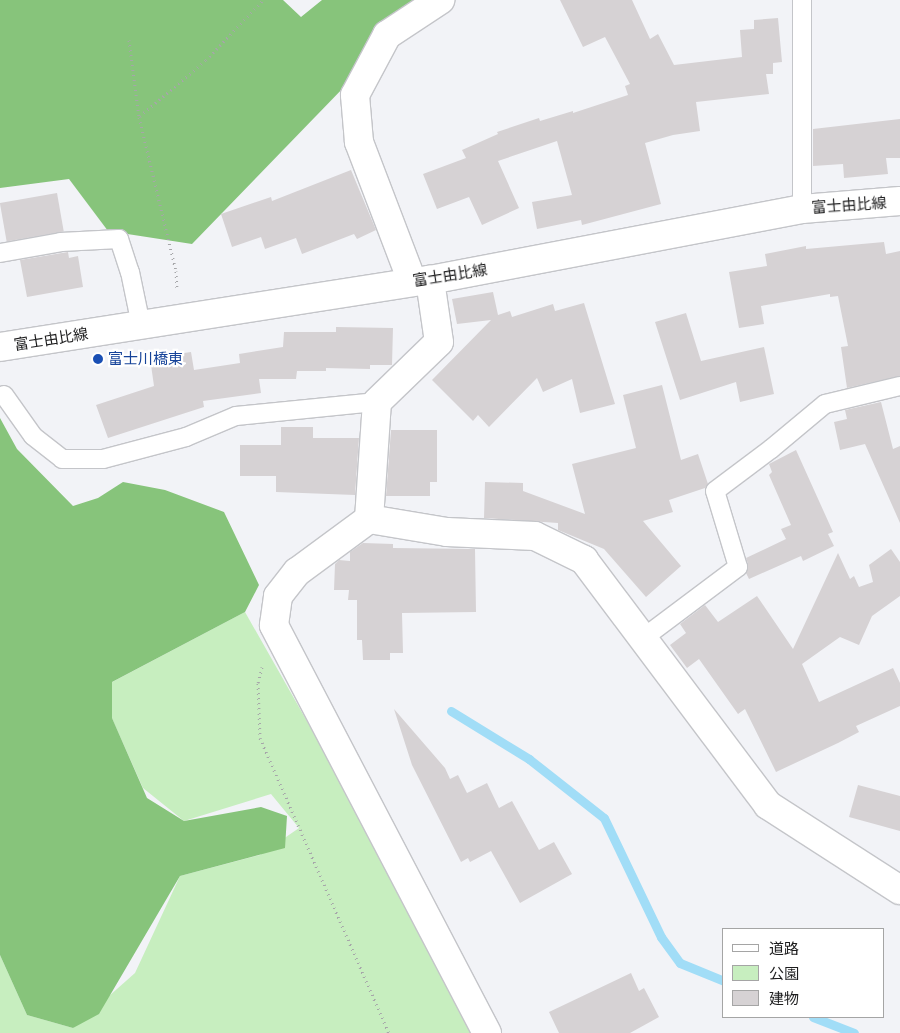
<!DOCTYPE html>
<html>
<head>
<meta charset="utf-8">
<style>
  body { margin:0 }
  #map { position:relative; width:900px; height:1033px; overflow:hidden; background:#f2f3f7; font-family:"Asap Condensed","Noto Sans JP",sans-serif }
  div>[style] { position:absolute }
  .green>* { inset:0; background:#c7eebf }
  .forest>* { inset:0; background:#87c47b }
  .stream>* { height:9px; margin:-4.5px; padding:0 4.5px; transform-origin:4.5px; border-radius:4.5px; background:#a1ddf7 }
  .building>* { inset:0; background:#d6d2d4; transform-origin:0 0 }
  .path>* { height:3px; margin-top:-1.5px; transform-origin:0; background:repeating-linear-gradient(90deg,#a6a6a9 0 1px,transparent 0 5px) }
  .roads { filter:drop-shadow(1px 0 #c4c5c9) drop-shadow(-1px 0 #c4c5c9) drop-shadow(0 1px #c4c5c9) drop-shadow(0 -1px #c4c5c9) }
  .service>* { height:18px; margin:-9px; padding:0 9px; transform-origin:9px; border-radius:9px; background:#fff }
  .minor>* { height:28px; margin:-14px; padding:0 14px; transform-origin:14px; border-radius:14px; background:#fff }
  .secondary>* { height:28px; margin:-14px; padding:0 14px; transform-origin:14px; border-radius:14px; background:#fff }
  .dots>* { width:14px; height:14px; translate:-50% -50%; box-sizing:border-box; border:2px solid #fff; border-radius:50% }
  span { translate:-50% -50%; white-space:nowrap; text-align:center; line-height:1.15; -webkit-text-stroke:4.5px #fff; paint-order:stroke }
  .street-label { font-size:15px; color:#1d1d1e }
  .transit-label { font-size:15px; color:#164399 }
  .left { translate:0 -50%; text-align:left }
  .legend { position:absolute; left:722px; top:928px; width:162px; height:90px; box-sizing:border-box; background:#fff; border:1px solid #a5a5a5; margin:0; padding:6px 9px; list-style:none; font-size:15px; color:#1d1d1e }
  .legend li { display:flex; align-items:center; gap:10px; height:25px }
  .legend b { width:25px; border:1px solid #a5a5a5 }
</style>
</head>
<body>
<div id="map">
  <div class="green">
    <div style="clip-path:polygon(245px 612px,484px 1033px,0 1033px,0 955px,27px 1015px,73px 1028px,135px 973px,180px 876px,260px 855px,299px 828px,271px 794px,184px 821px,143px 788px,99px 689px)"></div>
  </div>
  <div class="forest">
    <div style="clip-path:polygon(0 0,283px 0,301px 17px,322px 0,447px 0,347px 84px,192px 244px,108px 231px,69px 179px,0 188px)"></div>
    <div style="clip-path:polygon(0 418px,17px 449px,73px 506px,98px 498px,123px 482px,165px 490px,224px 512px,259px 585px,245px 612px,112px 682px,112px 718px,147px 798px,184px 821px,261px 807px,287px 816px,285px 848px,180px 876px,99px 1014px,73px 1028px,27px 1015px,0 955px)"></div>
  </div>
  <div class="stream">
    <div style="left:451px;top:711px;width:92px;rotate:31.6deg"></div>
    <div style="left:529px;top:759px;width:95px;rotate:38.2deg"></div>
    <div style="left:604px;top:818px;width:132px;rotate:64.4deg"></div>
    <div style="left:661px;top:937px;width:32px;rotate:54deg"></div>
    <div style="left:680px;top:963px;width:48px;rotate:22.2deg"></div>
    <div style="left:813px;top:1017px;width:44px;rotate:21.3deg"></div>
  </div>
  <div class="building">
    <div style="clip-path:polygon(560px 0,632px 0,650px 39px,658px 34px,674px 65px,742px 57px,740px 30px,754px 29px,754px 20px,778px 18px,782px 62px,773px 63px,773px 74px,766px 74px,769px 94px,696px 102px,700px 131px,673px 135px,645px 143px,661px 204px,582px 225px,581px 220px,537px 229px,532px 202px,572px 195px,557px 141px,498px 161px,519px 208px,482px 225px,469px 197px,437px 209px,423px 174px,466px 158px,462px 150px,498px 134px,497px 132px,539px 118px,540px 121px,573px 111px,573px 113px,628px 95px,625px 86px,630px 84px,605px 37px,583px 47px)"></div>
    <div style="clip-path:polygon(900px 119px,900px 158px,886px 158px,888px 174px,844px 178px,843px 164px,813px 166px,813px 129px)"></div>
    <div style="clip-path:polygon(351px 170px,376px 230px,357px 239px,354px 234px,302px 254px,296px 238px,265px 249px,261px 237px,232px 247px,221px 214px,271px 197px,272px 201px)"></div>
    <div style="left:57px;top:193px;width:39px;height:58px;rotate:80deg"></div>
    <div style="clip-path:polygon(884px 242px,886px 254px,900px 251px,900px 376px,847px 388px,841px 347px,848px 346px,838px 296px,830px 297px,830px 294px,761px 306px,764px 324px,739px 328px,729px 272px,767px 266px,765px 254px,806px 246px,806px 249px)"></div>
    <div style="clip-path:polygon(68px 252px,69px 258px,78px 256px,83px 287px,27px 297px,20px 260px)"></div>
    <div style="clip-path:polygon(493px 292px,498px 315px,510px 311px,512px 317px,553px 304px,555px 311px,584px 303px,615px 404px,580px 413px,572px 379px,543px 392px,537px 378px,489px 427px,478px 415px,473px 421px,432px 380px,491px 320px,457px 324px,452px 299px)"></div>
    <div style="clip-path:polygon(686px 313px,701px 361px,764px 347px,774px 394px,740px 402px,736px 382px,680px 400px,655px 322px)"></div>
    <div style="clip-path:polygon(336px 327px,393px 328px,392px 365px,370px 365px,370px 369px,326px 368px,326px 371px,297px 371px,296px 379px,259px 379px,261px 393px,203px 401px,204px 407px,108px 438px,96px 405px,154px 386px,150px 358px,191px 352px,194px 370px,240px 363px,239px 354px,283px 347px,284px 332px,336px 332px)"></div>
    <div style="clip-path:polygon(662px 385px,681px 460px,698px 454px,708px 484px,705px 488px,669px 500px,673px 512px,643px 521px,681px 566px,646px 597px,604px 549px,558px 530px,558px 523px,484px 518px,485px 482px,523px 483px,523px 491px,585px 514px,572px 464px,636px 448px,623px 395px)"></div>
    <div style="clip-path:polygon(881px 402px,893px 449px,900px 446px,900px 523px,865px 444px,840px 450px,834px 422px,847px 419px,845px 410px)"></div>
    <div style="clip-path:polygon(281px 427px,313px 427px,313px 438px,359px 438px,355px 495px,276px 492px,276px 476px,240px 476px,240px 445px,281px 445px)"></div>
    <div style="clip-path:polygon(391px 430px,437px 430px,437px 482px,430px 482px,430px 496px,386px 496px)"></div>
    <div style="clip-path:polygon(796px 450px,833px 532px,828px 534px,834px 546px,803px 561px,801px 556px,749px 579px,746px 573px,748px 564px,746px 558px,786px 539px,781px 529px,791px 525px,769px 475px,772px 472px,769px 464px)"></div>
    <div style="clip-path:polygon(363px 543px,393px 544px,393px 548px,475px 549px,476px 612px,402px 613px,403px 653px,390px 653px,390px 660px,363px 660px,362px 640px,357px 640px,357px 600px,348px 600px,349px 590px,334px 590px,335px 564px,339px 560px,350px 561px,350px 552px)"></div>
    <div style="clip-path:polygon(891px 549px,900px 562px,900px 596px,872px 616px,859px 645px,840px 637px,802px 664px,819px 702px,893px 668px,900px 683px,900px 706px,856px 726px,859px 732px,838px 743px,776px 772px,745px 709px,738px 714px,699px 659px,687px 668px,670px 645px,686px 633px,680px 624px,705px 605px,718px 622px,757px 596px,793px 649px,838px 553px,850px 579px,854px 576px,859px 587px,873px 582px,869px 565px)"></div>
    <div style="clip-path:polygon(394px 709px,445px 768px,450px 779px,458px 775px,467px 793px,487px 783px,499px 808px,512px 801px,539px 850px,554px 842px,572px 874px,520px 903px,491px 851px,470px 862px,468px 858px,461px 862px,412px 765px)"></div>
    <div style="clip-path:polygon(858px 785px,900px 796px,900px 831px,849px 817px)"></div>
    <div style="clip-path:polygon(631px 973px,639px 991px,644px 988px,659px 1017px,630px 1033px,559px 1033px,549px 1012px)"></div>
  </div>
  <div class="path">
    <div style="left:129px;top:40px;width:78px;rotate:82.6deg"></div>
    <div style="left:139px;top:117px;width:158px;rotate:76.5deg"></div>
    <div style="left:176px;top:271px;width:19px;rotate:87deg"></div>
    <div style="left:140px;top:116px;width:87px;rotate:-40.3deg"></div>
    <div style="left:206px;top:60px;width:83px;rotate:-46.5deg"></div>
    <div style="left:262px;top:667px;width:16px;rotate:104deg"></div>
    <div style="left:258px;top:683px;width:55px;rotate:87.9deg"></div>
    <div style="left:260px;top:738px;width:322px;rotate:66.4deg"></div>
  </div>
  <div class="roads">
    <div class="service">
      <div style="left:802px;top:0;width:209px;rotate:90deg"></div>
      <div style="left:0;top:253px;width:62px;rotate:-10.2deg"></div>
      <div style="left:61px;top:242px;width:58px;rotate:-3deg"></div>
      <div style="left:119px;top:239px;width:35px;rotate:72deg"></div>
      <div style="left:130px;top:272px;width:54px;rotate:78.3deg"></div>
      <div style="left:4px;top:395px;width:50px;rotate:54.7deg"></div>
      <div style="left:33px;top:436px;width:37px;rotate:38deg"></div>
      <div style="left:62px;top:459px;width:41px"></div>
      <div style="left:103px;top:459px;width:86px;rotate:-14.8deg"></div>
      <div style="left:186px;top:437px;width:54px;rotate:-22.8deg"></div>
      <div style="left:236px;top:416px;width:142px;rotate:-5.7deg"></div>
      <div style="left:642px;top:639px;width:120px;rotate:-36.9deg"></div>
      <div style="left:738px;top:567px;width:79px;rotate:-106.8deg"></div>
      <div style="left:715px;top:491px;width:70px;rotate:-36.9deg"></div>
      <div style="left:771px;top:449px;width:70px;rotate:-39.8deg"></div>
      <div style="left:825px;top:404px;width:77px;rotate:-13.5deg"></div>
    </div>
    <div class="minor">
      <div style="left:412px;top:281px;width:149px;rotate:-110.9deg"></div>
      <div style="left:359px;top:142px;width:47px;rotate:-94.9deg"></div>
      <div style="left:355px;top:95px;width:68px;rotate:-61.9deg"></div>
      <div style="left:387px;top:35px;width:64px;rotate:-33.4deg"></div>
      <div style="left:369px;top:519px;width:117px;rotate:-86.1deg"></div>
      <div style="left:377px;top:402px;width:86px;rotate:-44.1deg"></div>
      <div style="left:439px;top:342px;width:63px;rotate:-98.3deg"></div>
      <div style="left:487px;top:1033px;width:460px;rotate:-117.6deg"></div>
      <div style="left:274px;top:625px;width:29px;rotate:-82deg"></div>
      <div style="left:278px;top:596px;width:31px;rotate:-52deg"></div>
      <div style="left:297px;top:572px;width:89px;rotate:-36.4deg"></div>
      <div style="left:369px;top:519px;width:79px;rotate:9.5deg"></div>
      <div style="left:447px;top:532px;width:88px;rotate:2.6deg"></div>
      <div style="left:535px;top:536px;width:55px;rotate:26.1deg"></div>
      <div style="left:584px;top:560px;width:306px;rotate:53.1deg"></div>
      <div style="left:768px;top:805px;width:157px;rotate:32.8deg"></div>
    </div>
    <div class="secondary">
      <div style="left:0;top:347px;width:435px;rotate:-8.9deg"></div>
      <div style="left:430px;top:280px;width:379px;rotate:-10.8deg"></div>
      <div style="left:802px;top:209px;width:98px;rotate:-4.7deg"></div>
    </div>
  </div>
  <div class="dots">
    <div style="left:98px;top:359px;background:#1a4fb4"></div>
  </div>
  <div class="street-label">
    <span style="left:849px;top:205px;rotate:-4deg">富士由比線</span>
    <span style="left:450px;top:275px;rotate:-9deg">富士由比線</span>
    <span style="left:51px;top:339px;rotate:-9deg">富士由比線</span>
  </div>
  <div class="transit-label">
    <span class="left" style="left:108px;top:359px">富士川橋東</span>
  </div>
  <ul class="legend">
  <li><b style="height:6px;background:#fff"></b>道路</li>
  <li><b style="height:14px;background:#c7eebf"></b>公園</li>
  <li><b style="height:14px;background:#d6d2d4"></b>建物</li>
  </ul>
</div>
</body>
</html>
